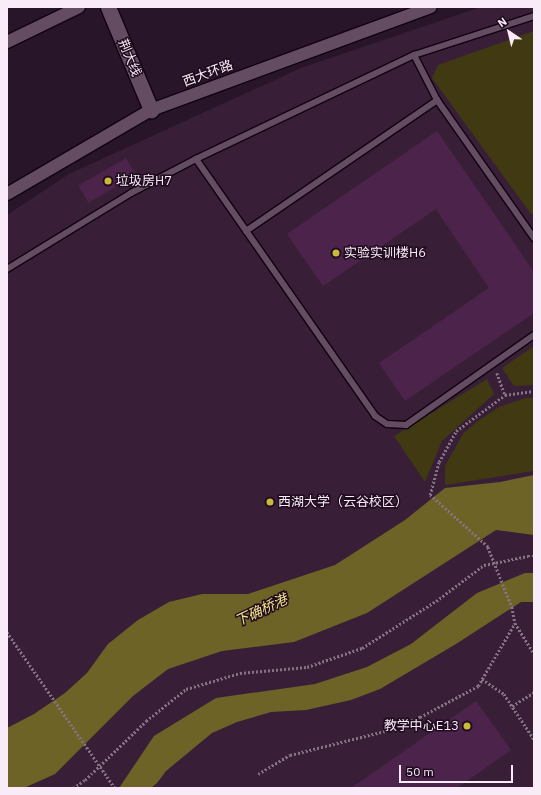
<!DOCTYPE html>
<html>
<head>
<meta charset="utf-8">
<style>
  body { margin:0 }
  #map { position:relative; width:541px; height:795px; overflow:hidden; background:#291529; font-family:"IBM Plex Sans","Noto Sans SC",sans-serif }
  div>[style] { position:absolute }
  .built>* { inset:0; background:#381f37 }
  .green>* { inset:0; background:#403912 }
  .water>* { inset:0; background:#6d6326 }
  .building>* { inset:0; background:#4c244b; transform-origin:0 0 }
  .path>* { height:2.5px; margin-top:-1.25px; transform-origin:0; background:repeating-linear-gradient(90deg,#857384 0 2px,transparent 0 4px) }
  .roads { filter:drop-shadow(1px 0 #110211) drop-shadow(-1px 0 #110211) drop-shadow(0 1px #110211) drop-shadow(0 -1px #110211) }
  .service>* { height:6px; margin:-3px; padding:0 3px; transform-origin:3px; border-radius:3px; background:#644c62 }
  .minor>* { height:12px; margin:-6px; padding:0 6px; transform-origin:6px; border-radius:6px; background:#644c62 }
  .tertiary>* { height:15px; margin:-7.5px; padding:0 7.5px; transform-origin:7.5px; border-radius:7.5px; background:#644c62 }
  .path-bridge>* { height:2.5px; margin-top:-1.25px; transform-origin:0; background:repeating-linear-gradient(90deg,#857384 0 2px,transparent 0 4px) }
  .dots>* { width:11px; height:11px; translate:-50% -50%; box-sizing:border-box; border:2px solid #200c1f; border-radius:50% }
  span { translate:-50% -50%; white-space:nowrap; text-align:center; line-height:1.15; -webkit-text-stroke:3px #200c1f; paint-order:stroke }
  .street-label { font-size:13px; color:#f9ebf8 }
  .poi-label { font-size:13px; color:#f9ebf8 }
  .left { translate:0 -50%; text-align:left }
  .right { translate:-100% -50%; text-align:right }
  .water-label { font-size:14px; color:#f4e58b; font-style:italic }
  .frame { position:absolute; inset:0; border:8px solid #f9ebf8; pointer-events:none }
  .north { position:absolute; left:489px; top:12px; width:40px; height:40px; -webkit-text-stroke:3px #200c1f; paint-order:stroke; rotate:325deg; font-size:11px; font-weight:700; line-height:16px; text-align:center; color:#f9ebf8 }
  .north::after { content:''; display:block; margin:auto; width:14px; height:18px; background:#f9ebf8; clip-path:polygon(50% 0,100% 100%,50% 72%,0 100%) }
  .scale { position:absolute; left:399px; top:765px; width:114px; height:18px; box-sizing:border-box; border:2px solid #f9ebf8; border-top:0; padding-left:5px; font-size:12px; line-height:14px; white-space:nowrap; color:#f9ebf8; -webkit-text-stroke:3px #200c1f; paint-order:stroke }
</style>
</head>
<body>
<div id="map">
  <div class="built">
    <div style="clip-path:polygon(481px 7px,534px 7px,534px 788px,7px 788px,7px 215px,69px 174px,301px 68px)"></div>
  </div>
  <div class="green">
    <div style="clip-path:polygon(534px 31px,534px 214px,531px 214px,432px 78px,438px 65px)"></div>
    <div style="clip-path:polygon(534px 346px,534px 385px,514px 386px,502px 368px)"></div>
    <div style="clip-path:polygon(487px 379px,494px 394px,442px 441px,425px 482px,394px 436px)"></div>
    <div style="clip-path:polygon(525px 398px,534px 398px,534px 471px,445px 485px,445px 466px,463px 434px,475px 423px,499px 407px)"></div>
  </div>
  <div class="water">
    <div style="clip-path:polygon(534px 475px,534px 535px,496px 530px,367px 613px,294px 642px,222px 651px,168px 669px,133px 696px,55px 774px,24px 788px,7px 788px,7px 728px,34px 714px,65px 693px,87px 673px,108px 644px,138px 620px,169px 602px,202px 594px,248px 594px,335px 565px,405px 520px,445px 488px,500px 482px)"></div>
    <div style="clip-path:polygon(525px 573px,534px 573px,534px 602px,521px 602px,456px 644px,380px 689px,351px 700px,306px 710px,271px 712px,237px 722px,212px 733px,166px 771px,157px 783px,151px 788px,119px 788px,154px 736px,216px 698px,315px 684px,367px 667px,411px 644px,477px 593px)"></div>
  </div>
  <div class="building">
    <div style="clip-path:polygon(437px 131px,534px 272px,534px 313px,405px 401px,379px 363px,489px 288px,436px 209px,323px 286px,287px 234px)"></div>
    <div style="left:126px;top:158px;width:20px;height:55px;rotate:60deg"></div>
    <div style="clip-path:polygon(476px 701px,511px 750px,457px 788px,351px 788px)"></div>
  </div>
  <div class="path">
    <div style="left:497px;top:373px;width:23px;rotate:70deg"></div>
    <div style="left:505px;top:395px;width:29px;rotate:-8deg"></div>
    <div style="left:488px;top:547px;width:78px;rotate:-138.1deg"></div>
    <div style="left:430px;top:495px;width:34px;rotate:-75deg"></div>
    <div style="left:439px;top:462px;width:35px;rotate:-61deg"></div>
    <div style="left:456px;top:431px;width:61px;rotate:-36.3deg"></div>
    <div style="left:482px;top:679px;width:27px;rotate:34deg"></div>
    <div style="left:504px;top:694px;width:54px;rotate:56.3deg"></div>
    <div style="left:512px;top:706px;width:26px;rotate:-32deg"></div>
    <div style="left:258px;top:774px;width:37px;rotate:-31deg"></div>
    <div style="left:290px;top:755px;width:98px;rotate:-14.2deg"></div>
    <div style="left:385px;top:731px;width:38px;rotate:-22deg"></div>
    <div style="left:420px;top:717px;width:66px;rotate:-28.1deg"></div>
    <div style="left:478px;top:686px;width:73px;rotate:-59.6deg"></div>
    <div style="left:515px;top:623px;width:36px;rotate:58deg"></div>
    <div style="left:73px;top:788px;width:14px;rotate:-34deg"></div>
    <div style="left:85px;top:780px;width:85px;rotate:-44deg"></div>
    <div style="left:146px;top:721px;width:51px;rotate:-38.7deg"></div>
    <div style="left:186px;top:689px;width:56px;rotate:-16.5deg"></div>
    <div style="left:240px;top:673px;width:67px;rotate:-5.1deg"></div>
    <div style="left:307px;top:667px;width:58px;rotate:-19.1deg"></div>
    <div style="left:362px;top:648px;width:88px;rotate:-32.4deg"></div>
    <div style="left:436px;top:601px;width:60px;rotate:-36.9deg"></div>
    <div style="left:484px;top:565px;width:45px;rotate:-11.6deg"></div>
    <div style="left:528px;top:556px;width:6px"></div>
  </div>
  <div class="roads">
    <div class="service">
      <div style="left:414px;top:55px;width:51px;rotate:62.9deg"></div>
      <div style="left:437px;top:100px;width:169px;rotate:54.9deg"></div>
      <div style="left:196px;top:159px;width:313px;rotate:55.1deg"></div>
      <div style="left:375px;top:416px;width:14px;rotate:34deg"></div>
      <div style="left:387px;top:424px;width:19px;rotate:3deg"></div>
      <div style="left:406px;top:425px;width:156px;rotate:-35.1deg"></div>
      <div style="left:246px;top:231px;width:232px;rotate:-34.4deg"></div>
      <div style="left:7px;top:269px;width:145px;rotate:-31.5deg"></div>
      <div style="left:131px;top:193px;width:73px;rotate:-27.6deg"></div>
      <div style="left:196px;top:159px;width:242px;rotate:-25.5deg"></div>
      <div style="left:414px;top:55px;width:126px;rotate:-18deg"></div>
    </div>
    <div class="minor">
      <div style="left:7px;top:42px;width:80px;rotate:-25.9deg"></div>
      <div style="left:7px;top:194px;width:167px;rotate:-30.3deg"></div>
      <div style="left:151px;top:110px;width:298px;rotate:-20.2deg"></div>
    </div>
    <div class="tertiary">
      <div style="left:108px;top:7px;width:112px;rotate:67.3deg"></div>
    </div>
  </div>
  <div class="path-bridge">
    <div style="left:488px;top:547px;width:65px;rotate:68.2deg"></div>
    <div style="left:512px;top:607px;width:16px;rotate:79deg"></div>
    <div style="left:7px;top:632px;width:190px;rotate:55.3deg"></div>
  </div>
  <div class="dots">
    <div style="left:108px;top:181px;background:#cdb938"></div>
    <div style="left:336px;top:253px;background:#cdb938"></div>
    <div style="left:270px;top:502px;background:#cdb938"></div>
    <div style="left:467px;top:726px;background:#cdb938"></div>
  </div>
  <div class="street-label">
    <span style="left:129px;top:58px;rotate:67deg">荆大线</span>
    <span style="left:208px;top:74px;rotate:-20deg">西大环路</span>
  </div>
  <div class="poi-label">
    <span class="left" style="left:116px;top:181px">垃圾房H7</span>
    <span class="left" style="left:344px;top:253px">实验实训楼H6</span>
    <span class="left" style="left:278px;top:502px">西湖大学（云谷校区）</span>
    <span class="right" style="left:459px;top:726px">教学中心E13</span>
  </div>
  <div class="water-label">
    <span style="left:261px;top:610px;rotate:-25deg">下确桥港</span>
  </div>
  <div class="frame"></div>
  <div class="north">N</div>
  <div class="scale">50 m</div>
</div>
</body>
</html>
